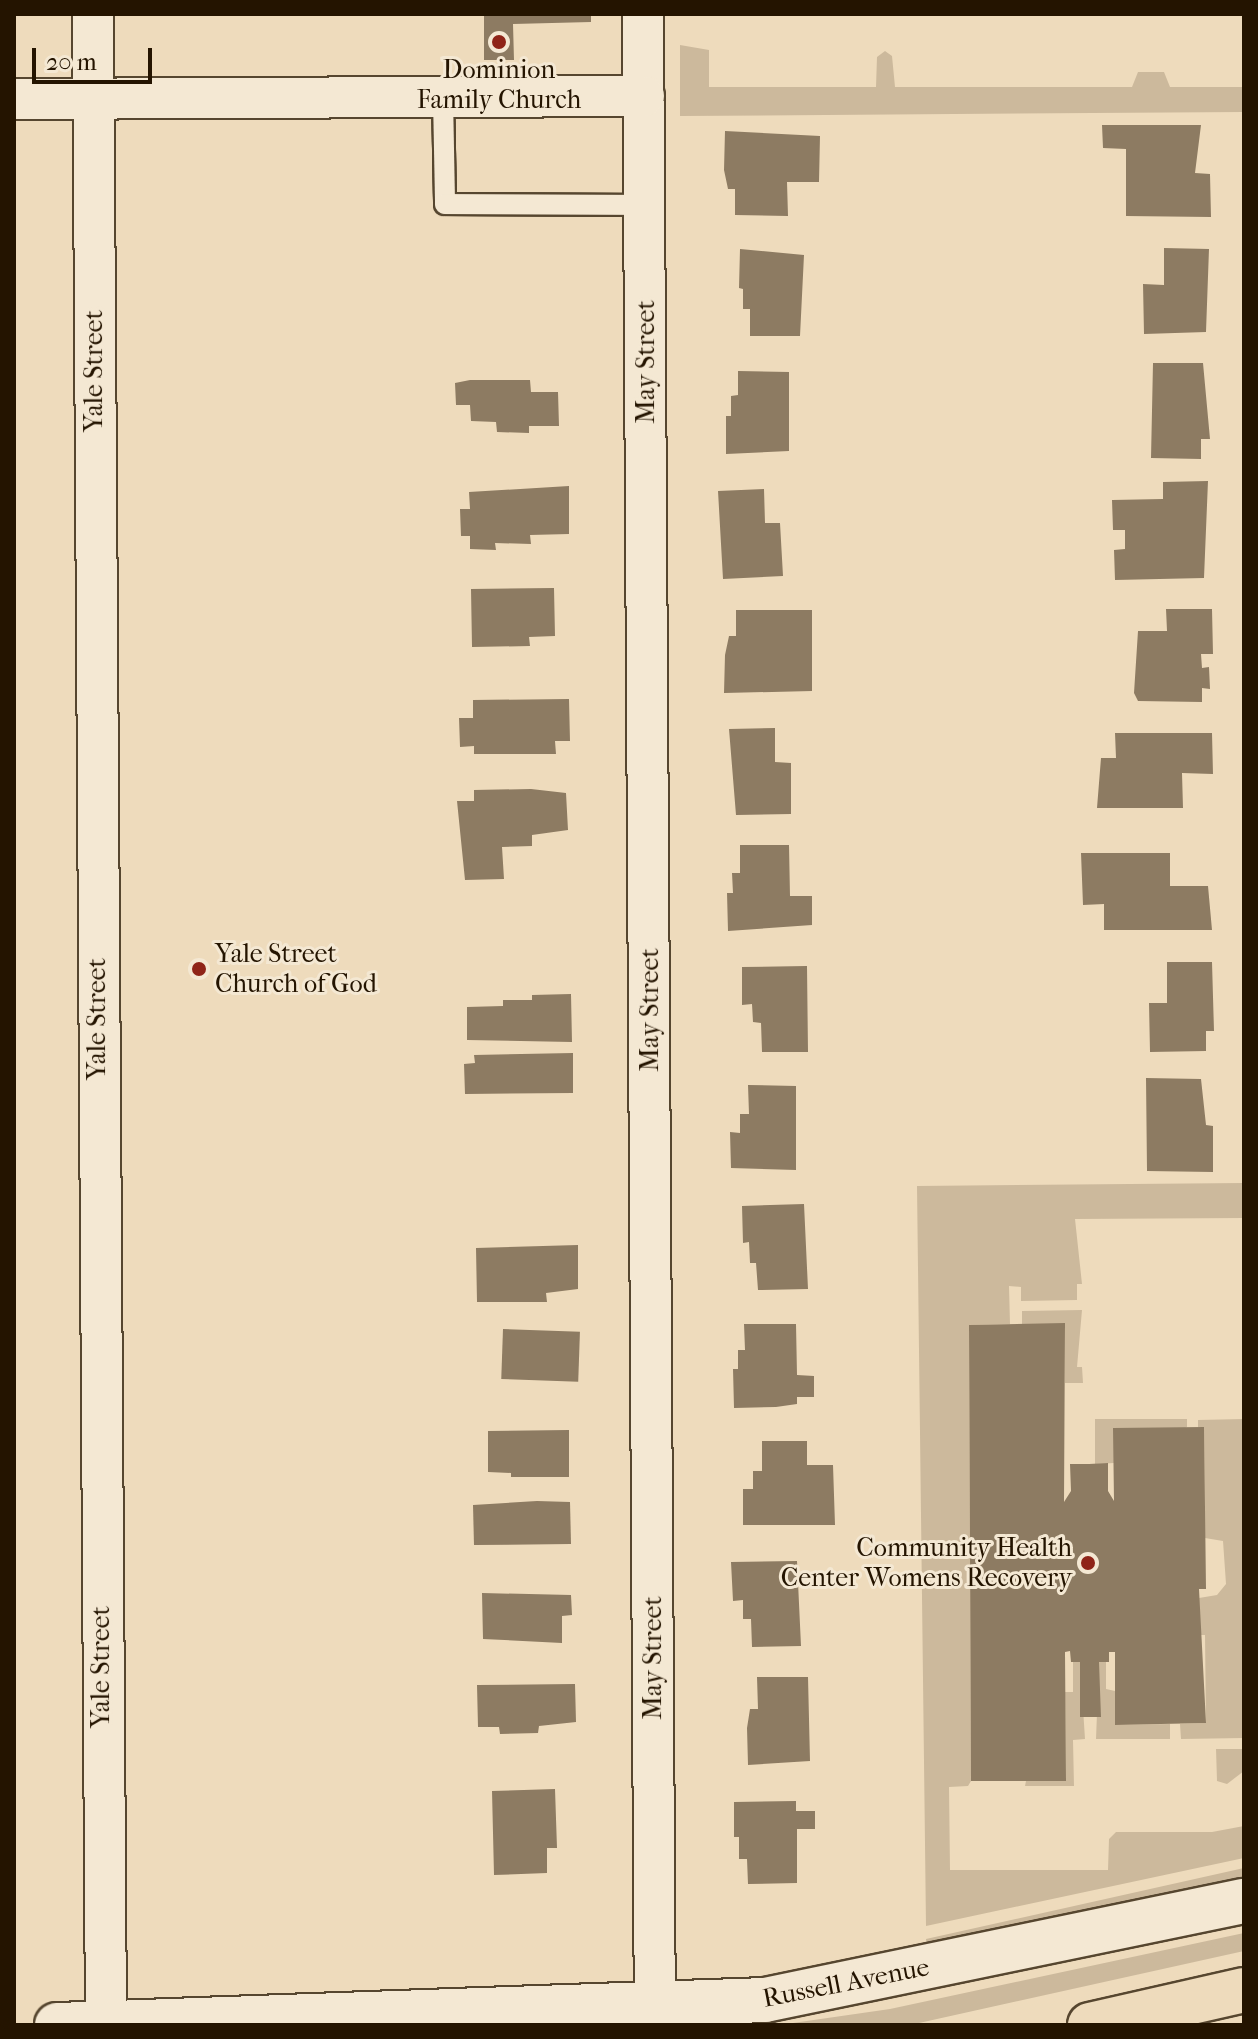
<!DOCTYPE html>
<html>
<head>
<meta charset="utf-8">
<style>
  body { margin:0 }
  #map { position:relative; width:1258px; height:2039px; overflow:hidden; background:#eedbbc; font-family:"IM FELL French Canon",serif }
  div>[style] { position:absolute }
  .green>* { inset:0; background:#ccb99c }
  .building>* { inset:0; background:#8d7b62; transform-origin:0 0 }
  .roads { filter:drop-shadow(2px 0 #56462f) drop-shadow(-2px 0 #56462f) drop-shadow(0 2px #56462f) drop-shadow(0 -2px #56462f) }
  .service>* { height:20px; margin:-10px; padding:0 10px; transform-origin:10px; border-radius:10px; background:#f4e8d3 }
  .minor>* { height:40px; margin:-20px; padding:0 20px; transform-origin:20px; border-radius:20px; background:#f4e8d3 }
  .tertiary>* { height:44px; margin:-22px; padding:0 22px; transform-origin:22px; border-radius:22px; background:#f4e8d3 }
  .motorway>* { height:44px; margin:-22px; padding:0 22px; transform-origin:22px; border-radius:22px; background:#eedbbc }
  .dots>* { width:22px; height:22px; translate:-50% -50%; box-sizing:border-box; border:4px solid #f4e8d3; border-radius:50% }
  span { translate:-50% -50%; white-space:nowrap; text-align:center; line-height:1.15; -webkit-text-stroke:6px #f4e8d3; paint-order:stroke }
  .poi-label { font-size:26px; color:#241400 }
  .left { translate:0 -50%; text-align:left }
  .right { translate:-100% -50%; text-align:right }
  .street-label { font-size:26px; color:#241400 }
  .frame { position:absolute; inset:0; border:16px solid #241400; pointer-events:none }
  .scale { position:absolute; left:32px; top:48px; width:120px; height:36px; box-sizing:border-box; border:4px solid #241400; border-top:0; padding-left:10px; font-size:24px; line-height:28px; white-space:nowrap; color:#241400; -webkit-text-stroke:6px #f4e8d3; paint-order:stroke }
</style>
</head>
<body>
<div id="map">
  <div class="green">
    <div style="clip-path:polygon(680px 45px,709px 50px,709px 87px,876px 87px,877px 57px,885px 51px,892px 56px,895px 87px,1132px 87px,1138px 72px,1164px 72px,1170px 87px,1244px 87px,1244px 112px,680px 116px)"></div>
    <div style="clip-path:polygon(1244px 1183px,1244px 1218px,1075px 1219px,1082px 1284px,1077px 1284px,1077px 1300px,1021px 1301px,1021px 1287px,1009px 1286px,1010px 1324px,969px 1325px,971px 1781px,968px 1786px,949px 1787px,950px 1870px,1108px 1870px,1109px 1839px,1116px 1832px,1212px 1832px,1244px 1826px,1244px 1858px,926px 1926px,917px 1186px)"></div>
    <div style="clip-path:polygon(1082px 1310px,1077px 1367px,1082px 1367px,1083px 1383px,1065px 1383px,1065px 1324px,1022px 1324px,1022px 1311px)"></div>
    <div style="clip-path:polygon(1095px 1419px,1187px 1419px,1187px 1427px,1114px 1463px,1095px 1464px)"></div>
    <div style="clip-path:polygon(1244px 1419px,1244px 1738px,1181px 1739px,1180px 1724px,1206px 1723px,1205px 1635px,1200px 1635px,1199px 1598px,1217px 1595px,1226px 1584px,1223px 1541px,1205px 1538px,1204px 1428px,1198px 1427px,1198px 1420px)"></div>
    <div style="clip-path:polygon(1073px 1662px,1080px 1662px,1085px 1739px,1073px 1740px,1074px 1786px,1025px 1786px,1026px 1781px,1066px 1781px,1065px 1692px,1073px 1692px)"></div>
    <div style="clip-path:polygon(1099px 1662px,1106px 1662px,1106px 1689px,1115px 1691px,1115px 1725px,1170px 1724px,1170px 1739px,1096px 1739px)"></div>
    <div style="clip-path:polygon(1216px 1749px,1244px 1749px,1244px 1771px,1227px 1784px,1217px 1781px)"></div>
    <div style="clip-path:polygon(1244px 1868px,1244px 1879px,927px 1947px,926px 1939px)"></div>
    <div style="clip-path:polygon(1244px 1933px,1244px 1951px,910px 2025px,779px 2025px,890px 2009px)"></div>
  </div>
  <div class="building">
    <div style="clip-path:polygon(484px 14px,591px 14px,591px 22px,513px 24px,514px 60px,484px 60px)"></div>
    <div style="clip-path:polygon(1102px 125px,1201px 125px,1195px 173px,1210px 174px,1211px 217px,1126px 216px,1126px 149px,1103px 148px)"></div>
    <div style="clip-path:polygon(725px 131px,820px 136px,819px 182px,787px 182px,788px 216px,735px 215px,735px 189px,728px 189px,724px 170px)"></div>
    <div style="clip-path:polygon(1164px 248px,1209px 249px,1206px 332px,1144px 334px,1143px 284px,1164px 285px)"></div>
    <div style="clip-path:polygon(740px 249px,804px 255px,800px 336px,750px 336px,750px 309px,743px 309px,743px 289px,739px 288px)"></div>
    <div style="clip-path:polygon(1153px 363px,1203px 363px,1210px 439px,1201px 439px,1201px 459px,1151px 458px)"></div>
    <div style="clip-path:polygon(738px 371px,789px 372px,789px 451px,726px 454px,726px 416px,731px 416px,731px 396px,738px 395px)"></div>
    <div style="clip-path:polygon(470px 380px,530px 380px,531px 392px,558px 392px,559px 426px,529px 426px,529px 433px,497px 432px,496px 422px,471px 421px,470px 405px,456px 405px,455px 383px)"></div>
    <div style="clip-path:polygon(1208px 481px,1204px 578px,1115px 580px,1114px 550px,1125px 549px,1125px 530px,1113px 530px,1112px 500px,1163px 499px,1163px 482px)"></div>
    <div style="clip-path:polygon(569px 486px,569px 534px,530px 535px,531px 544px,495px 543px,496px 550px,470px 549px,470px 536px,461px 536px,460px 509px,470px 509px,469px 492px)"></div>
    <div style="clip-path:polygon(764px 489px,765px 523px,780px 523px,783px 576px,723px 579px,718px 491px)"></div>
    <div style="clip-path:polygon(554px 588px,555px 636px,529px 637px,530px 646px,472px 647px,471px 589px)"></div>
    <div style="clip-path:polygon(1166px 609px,1212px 609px,1213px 654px,1201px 654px,1202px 668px,1209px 667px,1210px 689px,1202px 688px,1202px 702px,1138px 701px,1134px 693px,1138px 631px,1167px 631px)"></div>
    <div style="clip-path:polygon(736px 610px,812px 610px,812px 691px,724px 693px,725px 655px,729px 636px,736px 636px)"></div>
    <div style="clip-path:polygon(569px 699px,570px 741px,555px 741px,556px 754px,474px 754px,474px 746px,460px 747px,459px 718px,473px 718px,473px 700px)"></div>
    <div style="clip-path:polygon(775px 728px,775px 762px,791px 763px,791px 814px,736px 815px,729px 729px)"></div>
    <div style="clip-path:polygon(1115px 733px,1212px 733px,1213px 774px,1182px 773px,1183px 808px,1097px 808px,1101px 758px,1116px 758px)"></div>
    <div style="clip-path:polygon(531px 789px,566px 793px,568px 830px,532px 835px,532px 846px,502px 847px,504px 879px,465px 880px,457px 801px,474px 801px,474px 790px)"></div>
    <div style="clip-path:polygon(740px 845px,789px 845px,790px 896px,812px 896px,812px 925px,728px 931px,727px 893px,733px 893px,732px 873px,740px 873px)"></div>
    <div style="clip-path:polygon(1081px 853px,1170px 853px,1170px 886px,1208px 886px,1212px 930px,1104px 930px,1104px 904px,1083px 905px)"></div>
    <div style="clip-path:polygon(1167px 962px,1212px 962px,1214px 1031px,1206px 1031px,1206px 1051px,1150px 1052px,1149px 1003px,1167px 1003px)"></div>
    <div style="clip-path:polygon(807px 966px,808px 1052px,762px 1052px,761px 1023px,753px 1022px,752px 1004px,742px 1005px,742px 967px)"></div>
    <div style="clip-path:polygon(571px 994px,572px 1042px,467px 1040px,467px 1007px,503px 1006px,503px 1000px,532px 1000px,532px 995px)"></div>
    <div style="clip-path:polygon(573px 1053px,573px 1093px,465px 1094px,464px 1064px,475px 1063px,474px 1055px)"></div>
    <div style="clip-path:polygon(1146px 1078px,1201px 1079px,1206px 1125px,1213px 1126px,1213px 1172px,1147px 1171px)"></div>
    <div style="clip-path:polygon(748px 1085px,796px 1086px,796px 1170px,731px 1168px,730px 1132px,740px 1133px,740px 1114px,749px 1114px)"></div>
    <div style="clip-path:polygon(804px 1204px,808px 1289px,758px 1290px,756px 1263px,750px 1263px,749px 1242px,743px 1243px,742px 1206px)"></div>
    <div style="clip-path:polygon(578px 1245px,578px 1289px,546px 1293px,547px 1302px,477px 1302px,476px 1248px)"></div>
    <div style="clip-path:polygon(1065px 1323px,1064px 1502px,1071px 1491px,1070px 1464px,1089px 1464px,1108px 1463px,1108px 1491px,1114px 1501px,1113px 1428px,1204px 1427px,1206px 1589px,1199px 1589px,1206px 1723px,1115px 1725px,1115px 1652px,1109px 1652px,1109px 1662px,1099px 1662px,1101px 1717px,1080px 1717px,1080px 1662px,1071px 1662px,1070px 1651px,1065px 1652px,1066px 1781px,971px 1781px,969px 1325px)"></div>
    <div style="clip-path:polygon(744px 1324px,796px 1324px,797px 1375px,814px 1376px,814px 1397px,797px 1397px,797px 1404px,776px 1407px,734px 1408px,733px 1369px,738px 1369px,738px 1350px,745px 1350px)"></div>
    <div style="left:503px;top:1329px;width:77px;height:50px;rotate:2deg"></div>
    <div style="clip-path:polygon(569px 1430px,569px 1477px,511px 1477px,511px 1473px,488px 1472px,488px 1431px)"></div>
    <div style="clip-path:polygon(762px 1441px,807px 1441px,807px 1465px,833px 1465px,835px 1525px,743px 1525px,743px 1489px,753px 1489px,753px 1471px,762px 1471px)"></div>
    <div style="clip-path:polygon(537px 1501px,570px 1502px,571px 1544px,474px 1545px,473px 1505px)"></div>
    <div style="clip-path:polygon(797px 1561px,801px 1646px,752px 1647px,751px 1619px,743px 1619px,743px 1600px,733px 1601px,731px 1562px)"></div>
    <div style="clip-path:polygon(482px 1593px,571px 1595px,572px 1615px,562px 1616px,562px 1643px,483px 1639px)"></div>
    <div style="clip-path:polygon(757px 1677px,808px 1677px,810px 1761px,748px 1765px,747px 1728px,750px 1709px,758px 1709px)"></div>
    <div style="clip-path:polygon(575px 1684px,576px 1722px,539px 1726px,538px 1733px,500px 1734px,499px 1727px,478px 1727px,477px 1685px)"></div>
    <div style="clip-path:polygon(555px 1789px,557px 1848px,547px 1848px,547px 1873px,494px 1875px,492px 1791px)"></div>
    <div style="clip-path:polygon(796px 1801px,796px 1811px,815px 1811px,815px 1829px,797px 1829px,797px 1883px,748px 1884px,747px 1859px,739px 1859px,739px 1837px,734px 1837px,734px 1802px)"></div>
  </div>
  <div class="roads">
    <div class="service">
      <div style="left:443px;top:97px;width:107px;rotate:88.9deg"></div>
      <div style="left:445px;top:204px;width:200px;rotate:0.3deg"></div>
    </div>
    <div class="minor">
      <div style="left:93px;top:14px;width:2010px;rotate:89.63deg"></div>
      <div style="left:643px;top:14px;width:1993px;rotate:89.66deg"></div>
      <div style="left:14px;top:99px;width:630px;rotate:-0.27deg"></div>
    </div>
    <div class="tertiary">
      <div style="left:57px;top:2025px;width:708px;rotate:-2.02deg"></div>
      <div style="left:765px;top:2000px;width:489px;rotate:-11.7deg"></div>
    </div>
    <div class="motorway">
      <div style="left:1090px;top:2025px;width:158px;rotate:-12.8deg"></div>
    </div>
  </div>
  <div class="dots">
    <div style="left:499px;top:42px;background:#8f2418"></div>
    <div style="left:199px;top:969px;background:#8f2418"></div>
    <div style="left:1088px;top:1563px;background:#8f2418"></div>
  </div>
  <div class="poi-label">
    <span style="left:499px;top:85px">Dominion<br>Family Church</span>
    <span class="left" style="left:215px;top:969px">Yale Street<br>Church of God</span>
    <span class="right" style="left:1072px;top:1563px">Community Health<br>Center Womens Recovery</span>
  </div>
  <div class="street-label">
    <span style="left:646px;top:362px;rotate:-90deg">May Street</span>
    <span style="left:94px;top:371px;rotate:-90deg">Yale Street</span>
    <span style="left:650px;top:1010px;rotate:-90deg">May Street</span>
    <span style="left:97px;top:1019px;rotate:-90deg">Yale Street</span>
    <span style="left:653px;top:1658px;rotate:-90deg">May Street</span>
    <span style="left:101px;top:1667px;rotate:-90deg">Yale Street</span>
    <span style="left:846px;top:1983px;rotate:-11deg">Russell Avenue</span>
  </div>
  <div class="frame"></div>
  <div class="scale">20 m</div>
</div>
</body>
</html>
